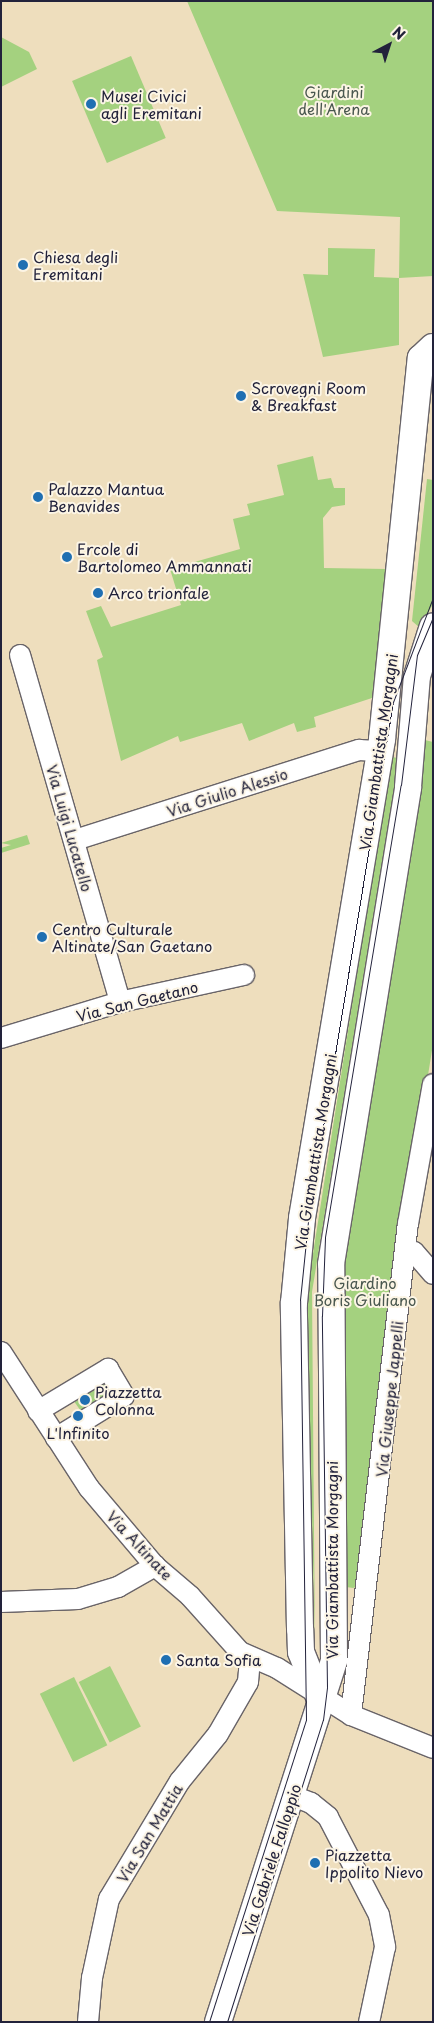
<!DOCTYPE html>
<html>
<head>
<meta charset="utf-8">
<style>
  body { margin:0 }
  #map { position:relative; width:434px; height:2023px; overflow:hidden; background:#eedebd; font-family:"Playpen Sans",sans-serif }
  div>[style] { position:absolute }
  .green>* { inset:0; background:#a4d17f; transform-origin:0 0 }
  .roads { filter:drop-shadow(1px 0 #696468) drop-shadow(-1px 0 #696468) drop-shadow(0 1px #696468) drop-shadow(0 -1px #696468) }
  .minor>* { height:20px; margin:-10px; padding:0 10px; transform-origin:10px; border-radius:10px; background:#fff }
  .tertiary>* { height:26px; margin:-13px; padding:0 13px; transform-origin:13px; border-radius:13px; background:#fff }
  .tram>* { height:1px; margin:-0.5px; padding:0 0.5px; transform-origin:0.5px; border-radius:0.5px; background:#22223b }
  .dots>* { width:14px; height:14px; translate:-50% -50%; box-sizing:border-box; border:2px solid #fcf5e5; border-radius:50% }
  span { translate:-50% -50%; white-space:nowrap; text-align:center; line-height:1.15; -webkit-text-stroke:4px #fcf5e5; paint-order:stroke }
  .park-label { font-size:15px; color:#49574f }
  .poi-label { font-size:15px; color:#22223b }
  .left { translate:0 -50%; text-align:left }
  .street-label { font-size:15px; color:#22223b }
  .frame { position:absolute; inset:0; border:2px solid #22223b; pointer-events:none }
  .north { position:absolute; left:364px; top:20px; width:50px; height:50px; -webkit-text-stroke:4px #fcf5e5; paint-order:stroke; rotate:40deg; font-size:14px; font-weight:700; line-height:20px; text-align:center; color:#22223b }
  .north::after { content:''; display:block; margin:auto; width:18px; height:22px; background:#22223b; clip-path:polygon(50% 0,100% 100%,50% 72%,0 100%) }
</style>
</head>
<body>
<div id="map">
  <div class="green">
    <div style="clip-path:polygon(187px 1px,433px 1px,433px 276px,399px 278px,399px 345px,323px 357px,303px 274px,328px 275px,328px 248px,375px 249px,374px 277px,399px 278px,400px 217px,277px 211px)"></div>
    <div style="clip-path:polygon(1px 37px,29px 52px,37px 69px,1px 87px)"></div>
    <div style="left:131px;top:56px;width:89px;height:64px;rotate:67deg"></div>
    <div style="clip-path:polygon(313px 456px,318px 480px,331px 478px,334px 488px,345px 488px,345px 505px,332px 507px,323px 518px,324px 568px,387px 569px,372px 698px,314px 717px,316px 727px,297px 732px,294px 723px,249px 741px,242px 723px,180px 742px,178px 736px,121px 761px,97px 660px,103px 657px,86px 611px,101px 606px,111px 627px,181px 605px,170px 569px,240px 549px,233px 519px,250px 515px,247px 504px,284px 495px,277px 465px)"></div>
    <div style="clip-path:polygon(427px 479px,433px 480px,433px 604px,420px 628px,412px 621px)"></div>
    <div style="clip-path:polygon(417px 738px,433px 742px,433px 1044px,405px 1219px,361px 1585px,353px 1588px,333px 1585px,333px 1288px)"></div>
    <div style="clip-path:polygon(391px 757px,399px 758px,312px 1292px,315px 1650px,307px 1292px)"></div>
    <div style="clip-path:polygon(27px 835px,30px 844px,1px 853px,1px 848px,11px 845px,1px 843px)"></div>
    <div style="left:105px;top:1381px;width:19px;height:37px;rotate:55deg"></div>
    <div style="left:110px;top:1666px;width:68px;height:35px;rotate:63deg"></div>
    <div style="left:74px;top:1677px;width:76px;height:38px;rotate:64deg"></div>
  </div>
  <div class="roads">
    <div class="minor">
      <div style="left:20px;top:655px;width:361px;rotate:73.9deg"></div>
      <div style="left:75px;top:840px;width:298px;rotate:-17.6deg"></div>
      <div style="left:359px;top:750px;width:22px;rotate:3deg"></div>
      <div style="left:1px;top:1038px;width:124px;rotate:-16.8deg"></div>
      <div style="left:120px;top:1002px;width:127px;rotate:-12.3deg"></div>
      <div style="left:405px;top:1252px;width:9px"></div>
      <div style="left:414px;top:1252px;width:29px;rotate:49deg"></div>
      <div style="left:1px;top:1352px;width:162px;rotate:57.1deg"></div>
      <div style="left:89px;top:1488px;width:102px;rotate:49.8deg"></div>
      <div style="left:155px;top:1566px;width:46px;rotate:40.6deg"></div>
      <div style="left:190px;top:1596px;width:75px;rotate:48.2deg"></div>
      <div style="left:240px;top:1652px;width:40px;rotate:23.4deg"></div>
      <div style="left:277px;top:1668px;width:88px;rotate:32.4deg"></div>
      <div style="left:351px;top:1715px;width:88px;rotate:21.9deg"></div>
      <div style="left:38px;top:1411px;width:82px;rotate:-31deg"></div>
      <div style="left:108px;top:1369px;width:31px;rotate:59deg"></div>
      <div style="left:124px;top:1396px;width:80px;rotate:148.3deg"></div>
      <div style="left:1px;top:1602px;width:77px;rotate:-2.2deg"></div>
      <div style="left:78px;top:1599px;width:42px;rotate:-16.7deg"></div>
      <div style="left:118px;top:1587px;width:43px;rotate:-29.6deg"></div>
      <div style="left:351px;top:1715px;width:494px;rotate:-83.4deg"></div>
      <div style="left:408px;top:1224px;width:142px;rotate:-79.9deg"></div>
      <div style="left:293px;top:1796px;width:19px;rotate:21deg"></div>
      <div style="left:311px;top:1803px;width:22px;rotate:39deg"></div>
      <div style="left:328px;top:1817px;width:110px;rotate:62.5deg"></div>
      <div style="left:379px;top:1915px;width:33px;rotate:79deg"></div>
      <div style="left:385px;top:1947px;width:77px;rotate:102deg"></div>
      <div style="left:88px;top:2022px;width:44px;rotate:-84.8deg"></div>
      <div style="left:92px;top:1978px;width:81px;rotate:-77.9deg"></div>
      <div style="left:109px;top:1899px;width:138px;rotate:-59deg"></div>
      <div style="left:180px;top:1781px;width:60px;rotate:-51deg"></div>
      <div style="left:218px;top:1734px;width:60px;rotate:-60deg"></div>
      <div style="left:248px;top:1682px;width:22px;rotate:-85deg"></div>
    </div>
    <div class="tertiary">
      <div style="left:319px;top:1697px;width:48px;rotate:-111.8deg"></div>
      <div style="left:301px;top:1652px;width:23px;rotate:-92deg"></div>
      <div style="left:300px;top:1629px;width:326px;rotate:-91.1deg"></div>
      <div style="left:294px;top:1303px;width:85px;rotate:-84.6deg"></div>
      <div style="left:302px;top:1218px;width:486px;rotate:-80.5deg"></div>
      <div style="left:382px;top:739px;width:383px;rotate:-84.2deg"></div>
      <div style="left:421px;top:358px;width:16px;rotate:-43deg"></div>
      <div style="left:218px;top:2022px;width:380px;rotate:-72.2deg"></div>
      <div style="left:334px;top:1660px;width:396px;rotate:-90.4deg"></div>
      <div style="left:331px;top:1264px;width:483px;rotate:-80.8deg"></div>
      <div style="left:408px;top:787px;width:111px;rotate:-85.4deg"></div>
      <div style="left:417px;top:676px;width:52px;rotate:-72.3deg"></div>
    </div>
  </div>
  <div class="tram">
    <div style="left:209px;top:2022px;width:317px;rotate:-72.2deg"></div>
    <div style="left:306px;top:1720px;width:420px;rotate:-90.8deg"></div>
    <div style="left:300px;top:1300px;width:88px;rotate:-84.2deg"></div>
    <div style="left:309px;top:1212px;width:517px;rotate:-80.65deg"></div>
    <div style="left:393px;top:702px;width:112px;rotate:-69.1deg"></div>
    <div style="left:227px;top:2022px;width:317px;rotate:-72.4deg"></div>
    <div style="left:323px;top:1720px;width:33px;rotate:-83deg"></div>
    <div style="left:327px;top:1687px;width:371px;rotate:-90.8deg"></div>
    <div style="left:322px;top:1316px;width:79px;rotate:-87.8deg"></div>
    <div style="left:325px;top:1237px;width:458px;rotate:-80.5deg"></div>
    <div style="left:401px;top:785px;width:131px;rotate:-83deg"></div>
    <div style="left:417px;top:655px;width:41px;rotate:-67.2deg"></div>
  </div>
  <div class="dots">
    <div style="left:91px;top:104px;background:#1f6fb2"></div>
    <div style="left:23px;top:265px;background:#1f6fb2"></div>
    <div style="left:241px;top:396px;background:#1f6fb2"></div>
    <div style="left:38px;top:497px;background:#1f6fb2"></div>
    <div style="left:67px;top:557px;background:#1f6fb2"></div>
    <div style="left:98px;top:593px;background:#1f6fb2"></div>
    <div style="left:42px;top:937px;background:#1f6fb2"></div>
    <div style="left:85px;top:1400px;background:#1f6fb2"></div>
    <div style="left:78px;top:1416px;background:#1f6fb2"></div>
    <div style="left:166px;top:1660px;background:#1f6fb2"></div>
    <div style="left:315px;top:1863px;background:#1f6fb2"></div>
  </div>
  <div class="park-label">
    <span style="left:334px;top:100px">Giardini<br>dell'Arena</span>
    <span style="left:365px;top:1291px">Giardino<br>Boris Giuliano</span>
  </div>
  <div class="poi-label">
    <span class="left" style="left:101px;top:104px">Musei Civici<br>agli Eremitani</span>
    <span class="left" style="left:33px;top:265px">Chiesa degli<br>Eremitani</span>
    <span class="left" style="left:251px;top:396px">Scrovegni Room<br>&amp; Breakfast</span>
    <span class="left" style="left:48px;top:497px">Palazzo Mantua<br>Benavides</span>
    <span class="left" style="left:77px;top:557px">Ercole di<br>Bartolomeo Ammannati</span>
    <span class="left" style="left:108px;top:593px">Arco trionfale</span>
    <span class="left" style="left:52px;top:937px">Centro Culturale<br>Altinate/San Gaetano</span>
    <span class="left" style="left:95px;top:1400px">Piazzetta<br>Colonna</span>
    <span style="left:78px;top:1433px">L'Infinito</span>
    <span class="left" style="left:176px;top:1660px">Santa Sofia</span>
    <span class="left" style="left:325px;top:1863px">Piazzetta<br>Ippolito Nievo</span>
  </div>
  <div class="street-label">
    <span style="left:378px;top:752px;rotate:-82deg">Via Giambattista Morgagni</span>
    <span style="left:227px;top:792px;rotate:-18deg">Via Giulio Alessio</span>
    <span style="left:70px;top:828px;rotate:74deg">Via Luigi Lucatello</span>
    <span style="left:137px;top:1001px;rotate:-14deg">Via San Gaetano</span>
    <span style="left:315px;top:1152px;rotate:-81deg">Via Giambattista Morgagni</span>
    <span style="left:389px;top:1399px;rotate:-84deg">Via Giuseppe Jappelli</span>
    <span style="left:140px;top:1545px;rotate:47deg">Via Altinate</span>
    <span style="left:332px;top:1560px;rotate:-90deg">Via Giambattista Morgagni</span>
    <span style="left:149px;top:1833px;rotate:-59deg">Via San Mattia</span>
    <span style="left:271px;top:1860px;rotate:-72deg">Via Gabriele Falloppio</span>
  </div>
  <div class="frame"></div>
  <div class="north">N</div>
</div>
</body>
</html>
